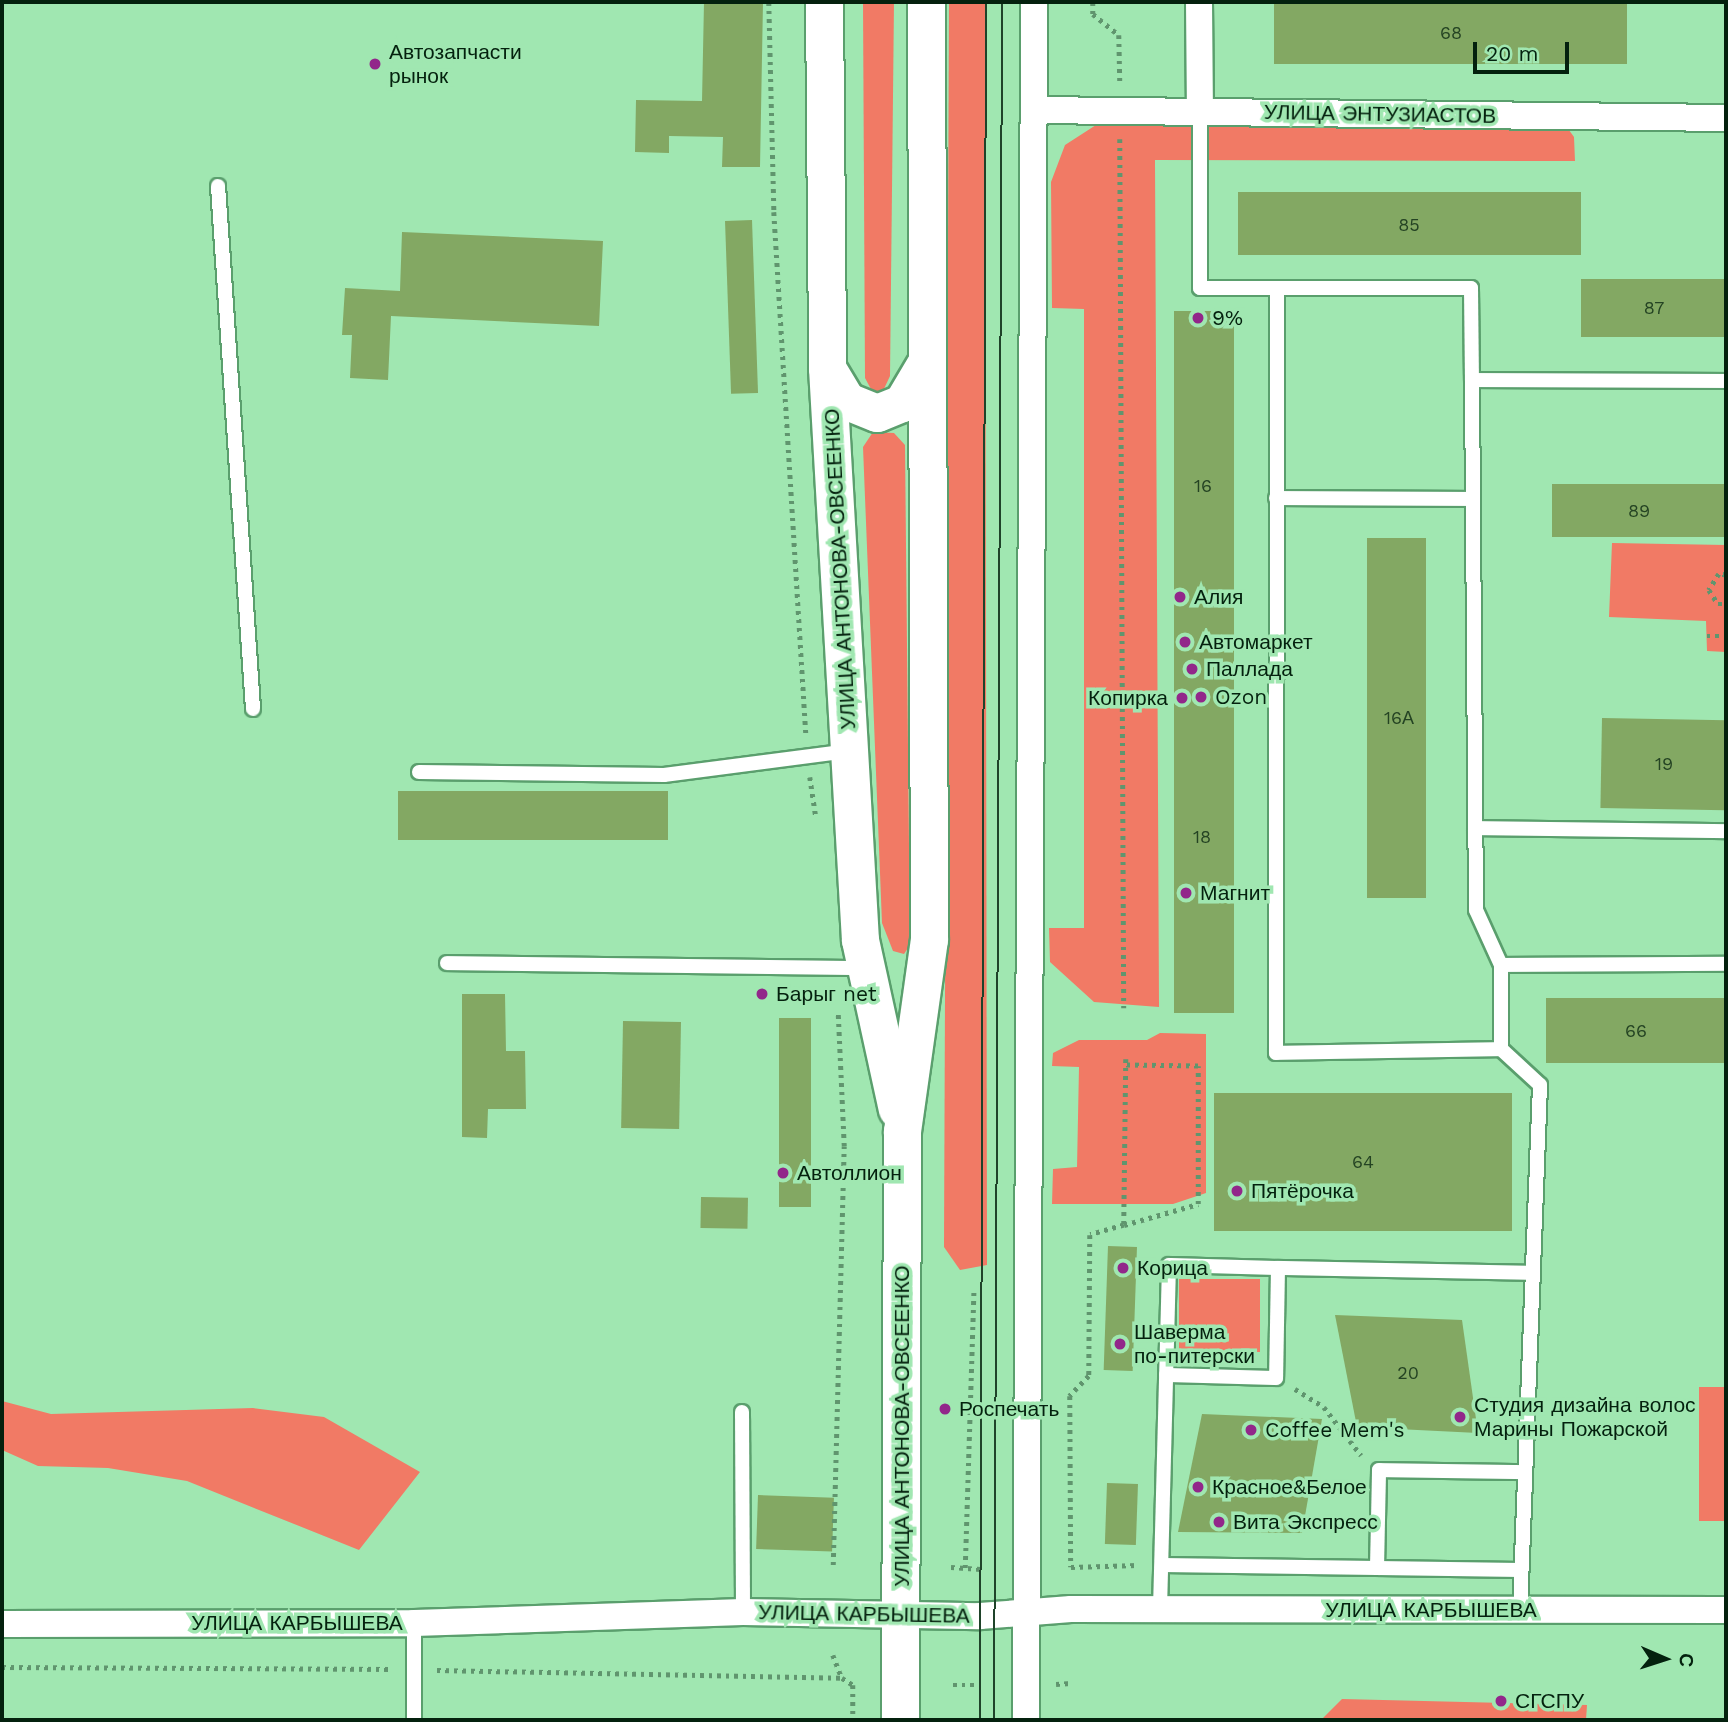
<!DOCTYPE html>
<html>
<head>
<meta charset="utf-8">
<style>
  body { margin:0 }
  #map { position:relative; width:1728px; height:1722px; overflow:hidden; background:#a0e7b1; font-family:"Work Sans",sans-serif }
  div>[style] { position:absolute }
  .green>* { inset:0; background:#f17a65; transform-origin:0 0 }
  .building>* { inset:0; background:#83a863; transform-origin:0 0 }
  .path>* { height:4.5px; margin-top:-2.25px; transform-origin:0; background:repeating-linear-gradient(90deg,#60956e 0 3.5px,transparent 0 8.5px) }
  .roads { filter:drop-shadow(2px 0 #5a9f6d) drop-shadow(-2px 0 #5a9f6d) drop-shadow(0 2px #5a9f6d) drop-shadow(0 -2px #5a9f6d) }
  .lane>* { height:14px; margin:-7px; padding:0 7px; transform-origin:7px; border-radius:7px; background:#fff }
  .street>* { height:26px; margin:-13px; padding:0 13px; transform-origin:13px; border-radius:13px; background:#fff }
  .secondary>* { height:37px; margin:-18.5px; padding:0 18.5px; transform-origin:18.5px; border-radius:18.5px; background:#fff }
  .tram>* { height:2px; margin:-1px; padding:0 1px; transform-origin:1px; border-radius:1px; background:#1f432a }
  .dots>* { width:19px; height:19px; translate:-50% -50%; box-sizing:border-box; border:4px solid #a0e7b1; border-radius:50% }
  span { translate:-50% -50%; white-space:nowrap; text-align:center; line-height:1.15; -webkit-text-stroke:7px #a0e7b1; paint-order:stroke }
  .number-label { font-size:18px; color:#244323 }
  .number-label span { -webkit-text-stroke-width:0 }
  .poi-label { font-size:21px; color:#04210e }
  .left { translate:0 -50%; text-align:left }
  .right { translate:-100% -50%; text-align:right }
  .street-label { font-size:21px; color:#04210e }
  .frame { position:absolute; inset:0; border:4px solid #04210e; pointer-events:none }
  .north { position:absolute; left:1630px; top:1624px; width:70px; height:70px; -webkit-text-stroke:5px #a0e7b1; paint-order:stroke; rotate:93deg; font-size:19px; font-weight:700; line-height:28px; text-align:center; color:#04210e }
  .north::after { content:''; display:block; margin:auto; width:24px; height:32px; background:#04210e; clip-path:polygon(50% 0,100% 100%,50% 72%,0 100%) }
  .scale { position:absolute; left:1473px; top:42px; width:96px; height:32px; box-sizing:border-box; border:4px solid #04210e; border-top:0; padding-left:9px; font-size:21px; line-height:24px; white-space:nowrap; color:#04210e; -webkit-text-stroke:5px #a0e7b1; paint-order:stroke }
</style>
</head>
<body>
<div id="map">
  <div class="green">
    <div style="clip-path:polygon(863px 2px,894px 2px,890px 376px,883px 391px,872px 391px,865px 378px)"></div>
    <div style="clip-path:polygon(949px 2px,985px 2px,987px 1265px,960px 1270px,944px 1247px)"></div>
    <div style="clip-path:polygon(1127px 120px,1566px 126px,1574px 137px,1575px 161px,1155px 160px,1159px 1007px,1094px 1002px,1050px 962px,1049px 928px,1084px 928px,1084px 309px,1052px 308px,1051px 182px,1065px 145px,1096px 125px)"></div>
    <div style="clip-path:polygon(873px 432px,894px 433px,905px 445px,910px 945px,904px 954px,893px 951px,882px 923px,863px 447px)"></div>
    <div style="clip-path:polygon(1612px 543px,1726px 545px,1726px 652px,1707px 651px,1706px 621px,1609px 617px)"></div>
    <div style="clip-path:polygon(1160px 1033px,1206px 1034px,1206px 1193px,1173px 1204px,1052px 1204px,1053px 1169px,1077px 1167px,1079px 1067px,1052px 1066px,1053px 1053px,1079px 1040px,1147px 1040px)"></div>
    <div style="left:1179px;top:1279px;width:81px;height:73px"></div>
    <div style="left:1699px;top:1387px;width:27px;height:134px"></div>
    <div style="clip-path:polygon(2px 1401px,51px 1414px,253px 1408px,324px 1417px,420px 1472px,359px 1550px,187px 1481px,108px 1468px,38px 1466px,2px 1450px)"></div>
    <div style="clip-path:polygon(1342px 1699px,1587px 1705px,1586px 1720px,1321px 1720px)"></div>
  </div>
  <div class="building">
    <div style="clip-path:polygon(704px 2px,763px 2px,760px 167px,722px 167px,723px 137px,669px 136px,669px 153px,635px 152px,636px 100px,702px 101px)"></div>
    <div style="left:1274px;top:2px;width:353px;height:62px"></div>
    <div style="left:1581px;top:192px;width:63px;height:343px;rotate:90deg"></div>
    <div style="left:752px;top:220px;width:173px;height:27px;rotate:88deg"></div>
    <div style="clip-path:polygon(402px 232px,603px 241px,599px 326px,391px 316px,388px 380px,350px 378px,352px 335px,342px 335px,345px 288px,400px 291px)"></div>
    <div style="left:1581px;top:279px;width:145px;height:58px"></div>
    <div style="left:1174px;top:311px;width:60px;height:702px"></div>
    <div style="left:1552px;top:484px;width:174px;height:53px"></div>
    <div style="left:1367px;top:538px;width:59px;height:360px"></div>
    <div style="left:1602px;top:718px;width:124px;height:90px;rotate:1deg"></div>
    <div style="left:668px;top:791px;width:49px;height:270px;rotate:90deg"></div>
    <div style="clip-path:polygon(462px 994px,505px 994px,506px 1051px,525px 1051px,526px 1109px,488px 1109px,487px 1138px,462px 1137px)"></div>
    <div style="left:1546px;top:998px;width:180px;height:65px"></div>
    <div style="left:779px;top:1018px;width:32px;height:189px"></div>
    <div style="left:623px;top:1021px;width:58px;height:107px;rotate:1deg"></div>
    <div style="left:1214px;top:1093px;width:298px;height:138px"></div>
    <div style="left:701px;top:1197px;width:47px;height:31px;rotate:1deg"></div>
    <div style="left:1108px;top:1246px;width:29px;height:124px;rotate:2deg"></div>
    <div style="clip-path:polygon(1335px 1315px,1462px 1320px,1478px 1433px,1357px 1427px)"></div>
    <div style="clip-path:polygon(1202px 1414px,1322px 1419px,1302px 1533px,1178px 1532px)"></div>
    <div style="left:1107px;top:1483px;width:31px;height:61px;rotate:2deg"></div>
    <div style="left:758px;top:1495px;width:76px;height:54px;rotate:2deg"></div>
  </div>
  <div class="path">
    <div style="left:769px;top:2px;width:210px;rotate:88.6deg"></div>
    <div style="left:774px;top:212px;width:522px;rotate:86.49deg"></div>
    <div style="left:1093px;top:2px;width:12px;rotate:90deg"></div>
    <div style="left:1093px;top:14px;width:33px;rotate:39deg"></div>
    <div style="left:1119px;top:35px;width:47px;rotate:88.8deg"></div>
    <div style="left:1120px;top:139px;width:869px;rotate:89.74deg"></div>
    <div style="left:1726px;top:575px;width:7px;rotate:-172deg"></div>
    <div style="left:1719px;top:574px;width:19px;rotate:122deg"></div>
    <div style="left:1709px;top:590px;width:17px;rotate:57deg"></div>
    <div style="left:1718px;top:604px;width:8px"></div>
    <div style="left:1707px;top:636px;width:19px"></div>
    <div style="left:810px;top:777px;width:40px;rotate:81.5deg"></div>
    <div style="left:1126px;top:1059px;width:166px;rotate:90.7deg"></div>
    <div style="left:1124px;top:1225px;width:35px;rotate:164deg"></div>
    <div style="left:1090px;top:1235px;width:141px;rotate:90.4deg"></div>
    <div style="left:1089px;top:1376px;width:28px;rotate:134deg"></div>
    <div style="left:1070px;top:1396px;width:171px;rotate:89.7deg"></div>
    <div style="left:1071px;top:1567px;width:67px;rotate:-1.7deg"></div>
    <div style="left:1124px;top:1225px;width:77px;rotate:-15.8deg"></div>
    <div style="left:1198px;top:1204px;width:138px;rotate:-90deg"></div>
    <div style="left:1198px;top:1066px;width:72px;rotate:-179.2deg"></div>
    <div style="left:1295px;top:1389px;width:34px;rotate:32deg"></div>
    <div style="left:1324px;top:1407px;width:61px;rotate:52.4deg"></div>
    <div style="left:833px;top:1565px;width:419px;rotate:-88.5deg"></div>
    <div style="left:844px;top:1146px;width:133px;rotate:-92.6deg"></div>
    <div style="left:951px;top:1567px;width:30px;rotate:4deg"></div>
    <div style="left:965px;top:1568px;width:279px;rotate:-88.2deg"></div>
    <div style="left:833px;top:1655px;width:25px;rotate:69deg"></div>
    <div style="left:842px;top:1678px;width:13px;rotate:32deg"></div>
    <div style="left:853px;top:1685px;width:35px;rotate:90deg"></div>
    <div style="left:2px;top:1667px;width:391px;rotate:0.3deg"></div>
    <div style="left:437px;top:1670px;width:405px;rotate:1.1deg"></div>
    <div style="left:1056px;top:1684px;width:15px;rotate:-4deg"></div>
    <div style="left:953px;top:1685px;width:27px"></div>
  </div>
  <div class="roads">
    <div class="lane">
      <div style="left:1200px;top:112px;width:176px;rotate:90deg"></div>
      <div style="left:1200px;top:288px;width:271px"></div>
      <div style="left:1471px;top:288px;width:92px;rotate:89.4deg"></div>
      <div style="left:1472px;top:380px;width:254px;rotate:0.2deg"></div>
      <div style="left:218px;top:186px;width:524px;rotate:86.17deg"></div>
      <div style="left:1277px;top:288px;width:765px;rotate:90.07deg"></div>
      <div style="left:1276px;top:1053px;width:225px;rotate:-1deg"></div>
      <div style="left:1501px;top:1049px;width:84px;rotate:-90deg"></div>
      <div style="left:1501px;top:965px;width:225px;rotate:-0.3deg"></div>
      <div style="left:1472px;top:380px;width:530px;rotate:89.57deg"></div>
      <div style="left:1476px;top:910px;width:60px;rotate:65.6deg"></div>
      <div style="left:1276px;top:498px;width:197px;rotate:0.3deg"></div>
      <div style="left:419px;top:772px;width:245px;rotate:0.7deg"></div>
      <div style="left:664px;top:775px;width:187px;rotate:-7.4deg"></div>
      <div style="left:1475px;top:828px;width:251px;rotate:0.7deg"></div>
      <div style="left:447px;top:963px;width:418px;rotate:0.7deg"></div>
      <div style="left:1501px;top:1049px;width:53px;rotate:42.7deg"></div>
      <div style="left:1540px;top:1085px;width:525px;rotate:92.18deg"></div>
      <div style="left:1278px;top:1268px;width:255px;rotate:1.1deg"></div>
      <div style="left:742px;top:1412px;width:200px;rotate:89.7deg"></div>
      <div style="left:1162px;top:1565px;width:215px;rotate:0.8deg"></div>
      <div style="left:1521px;top:1570px;width:144px;rotate:-179.2deg"></div>
      <div style="left:1377px;top:1568px;width:98px;rotate:-88.8deg"></div>
      <div style="left:1379px;top:1470px;width:146px;rotate:0.8deg"></div>
      <div style="left:1160px;top:1609px;width:344px;rotate:-88.5deg"></div>
      <div style="left:1169px;top:1265px;width:109px;rotate:1.6deg"></div>
      <div style="left:1278px;top:1268px;width:110px;rotate:91deg"></div>
      <div style="left:1276px;top:1378px;width:110px;rotate:-178.4deg"></div>
      <div style="left:414px;top:1623px;width:97px;rotate:90deg"></div>
    </div>
    <div class="street">
      <div style="left:1199px;top:2px;width:110px;rotate:89.5deg"></div>
      <div style="left:1034px;top:110px;width:692px;rotate:0.66deg"></div>
      <div style="left:2px;top:1624px;width:412px;rotate:-0.1deg"></div>
      <div style="left:414px;top:1623px;width:329px;rotate:-1.9deg"></div>
      <div style="left:743px;top:1612px;width:237px;rotate:1deg"></div>
      <div style="left:980px;top:1616px;width:91px;rotate:-4.4deg"></div>
      <div style="left:1071px;top:1609px;width:655px;rotate:0.09deg"></div>
      <div style="left:1026px;top:1720px;width:1718px;rotate:-89.73deg"></div>
    </div>
    <div class="secondary">
      <div style="left:824px;top:2px;width:366px;rotate:89.5deg"></div>
      <div style="left:827px;top:368px;width:573px;rotate:86.7deg"></div>
      <div style="left:860px;top:940px;width:173px;rotate:77.7deg"></div>
      <div style="left:827px;top:368px;width:39px;rotate:59deg"></div>
      <div style="left:847px;top:401px;width:32px;rotate:22deg"></div>
      <div style="left:877px;top:413px;width:27px;rotate:-22deg"></div>
      <div style="left:902px;top:403px;width:43px;rotate:-59.3deg"></div>
      <div style="left:900px;top:1720px;width:589px;rotate:-89.81deg"></div>
      <div style="left:902px;top:1131px;width:193px;rotate:-82deg"></div>
      <div style="left:929px;top:940px;width:938px;rotate:-90.18deg"></div>
    </div>
  </div>
  <div class="tram">
    <div style="left:980px;top:1720px;width:1718px;rotate:-89.8deg"></div>
    <div style="left:994px;top:1720px;width:1718px;rotate:-89.73deg"></div>
  </div>
  <div class="dots">
    <div style="left:375px;top:64px;background:#92278a"></div>
    <div style="left:1198px;top:318px;background:#92278a"></div>
    <div style="left:1180px;top:597px;background:#92278a"></div>
    <div style="left:1185px;top:642px;background:#92278a"></div>
    <div style="left:1192px;top:669px;background:#92278a"></div>
    <div style="left:1201px;top:697px;background:#92278a"></div>
    <div style="left:1182px;top:698px;background:#92278a"></div>
    <div style="left:1186px;top:893px;background:#92278a"></div>
    <div style="left:762px;top:994px;background:#92278a"></div>
    <div style="left:783px;top:1173px;background:#92278a"></div>
    <div style="left:1237px;top:1191px;background:#92278a"></div>
    <div style="left:1123px;top:1268px;background:#92278a"></div>
    <div style="left:1120px;top:1344px;background:#92278a"></div>
    <div style="left:945px;top:1409px;background:#92278a"></div>
    <div style="left:1460px;top:1417px;background:#92278a"></div>
    <div style="left:1251px;top:1430px;background:#92278a"></div>
    <div style="left:1198px;top:1487px;background:#92278a"></div>
    <div style="left:1219px;top:1522px;background:#92278a"></div>
    <div style="left:1501px;top:1701px;background:#92278a"></div>
  </div>
  <div class="number-label">
    <span style="left:1451px;top:33px">68</span>
    <span style="left:1409px;top:225px">85</span>
    <span style="left:1654px;top:308px">87</span>
    <span style="left:1203px;top:486px">16</span>
    <span style="left:1639px;top:511px">89</span>
    <span style="left:1399px;top:718px">16А</span>
    <span style="left:1664px;top:764px">19</span>
    <span style="left:1202px;top:837px">18</span>
    <span style="left:1636px;top:1031px">66</span>
    <span style="left:1363px;top:1162px">64</span>
    <span style="left:1408px;top:1373px">20</span>
  </div>
  <div class="poi-label">
    <span class="left" style="left:389px;top:64px">Автозапчасти<br>рынок</span>
    <span class="left" style="left:1212px;top:318px">9%</span>
    <span class="left" style="left:1194px;top:597px">Алия</span>
    <span class="left" style="left:1199px;top:642px">Автомаркет</span>
    <span class="left" style="left:1206px;top:669px">Паллада</span>
    <span class="left" style="left:1215px;top:697px">Ozon</span>
    <span class="right" style="left:1168px;top:698px">Копирка</span>
    <span class="left" style="left:1200px;top:893px">Магнит</span>
    <span class="left" style="left:776px;top:994px">Барыг net</span>
    <span class="left" style="left:797px;top:1173px">Автоллион</span>
    <span class="left" style="left:1251px;top:1191px">Пятёрочка</span>
    <span class="left" style="left:1137px;top:1268px">Корица</span>
    <span class="left" style="left:1134px;top:1344px">Шаверма<br>по-питерски</span>
    <span class="left" style="left:1474px;top:1417px">Студия дизайна волос<br>Марины Пожарской</span>
    <span class="left" style="left:959px;top:1409px">Роспечать</span>
    <span class="left" style="left:1265px;top:1430px">Coffee Mem's</span>
    <span class="left" style="left:1212px;top:1487px">Красное&amp;Белое</span>
    <span class="left" style="left:1233px;top:1522px">Вита Экспресс</span>
    <span class="left" style="left:1515px;top:1701px">СГСПУ</span>
  </div>
  <div class="street-label">
    <span style="left:1380px;top:114px;rotate:1deg">УЛИЦА ЭНТУЗИАСТОВ</span>
    <span style="left:840px;top:569px;rotate:-93deg">УЛИЦА АНТОНОВА-ОВСЕЕНКО</span>
    <span style="left:902px;top:1426px;rotate:-90deg">УЛИЦА АНТОНОВА-ОВСЕЕНКО</span>
    <span style="left:1431px;top:1610px">УЛИЦА КАРБЫШЕВА</span>
    <span style="left:864px;top:1614px;rotate:1deg">УЛИЦА КАРБЫШЕВА</span>
    <span style="left:297px;top:1623px">УЛИЦА КАРБЫШЕВА</span>
  </div>
  <div class="frame"></div>
  <div class="north">С</div>
  <div class="scale">20 m</div>
</div>
</body>
</html>
